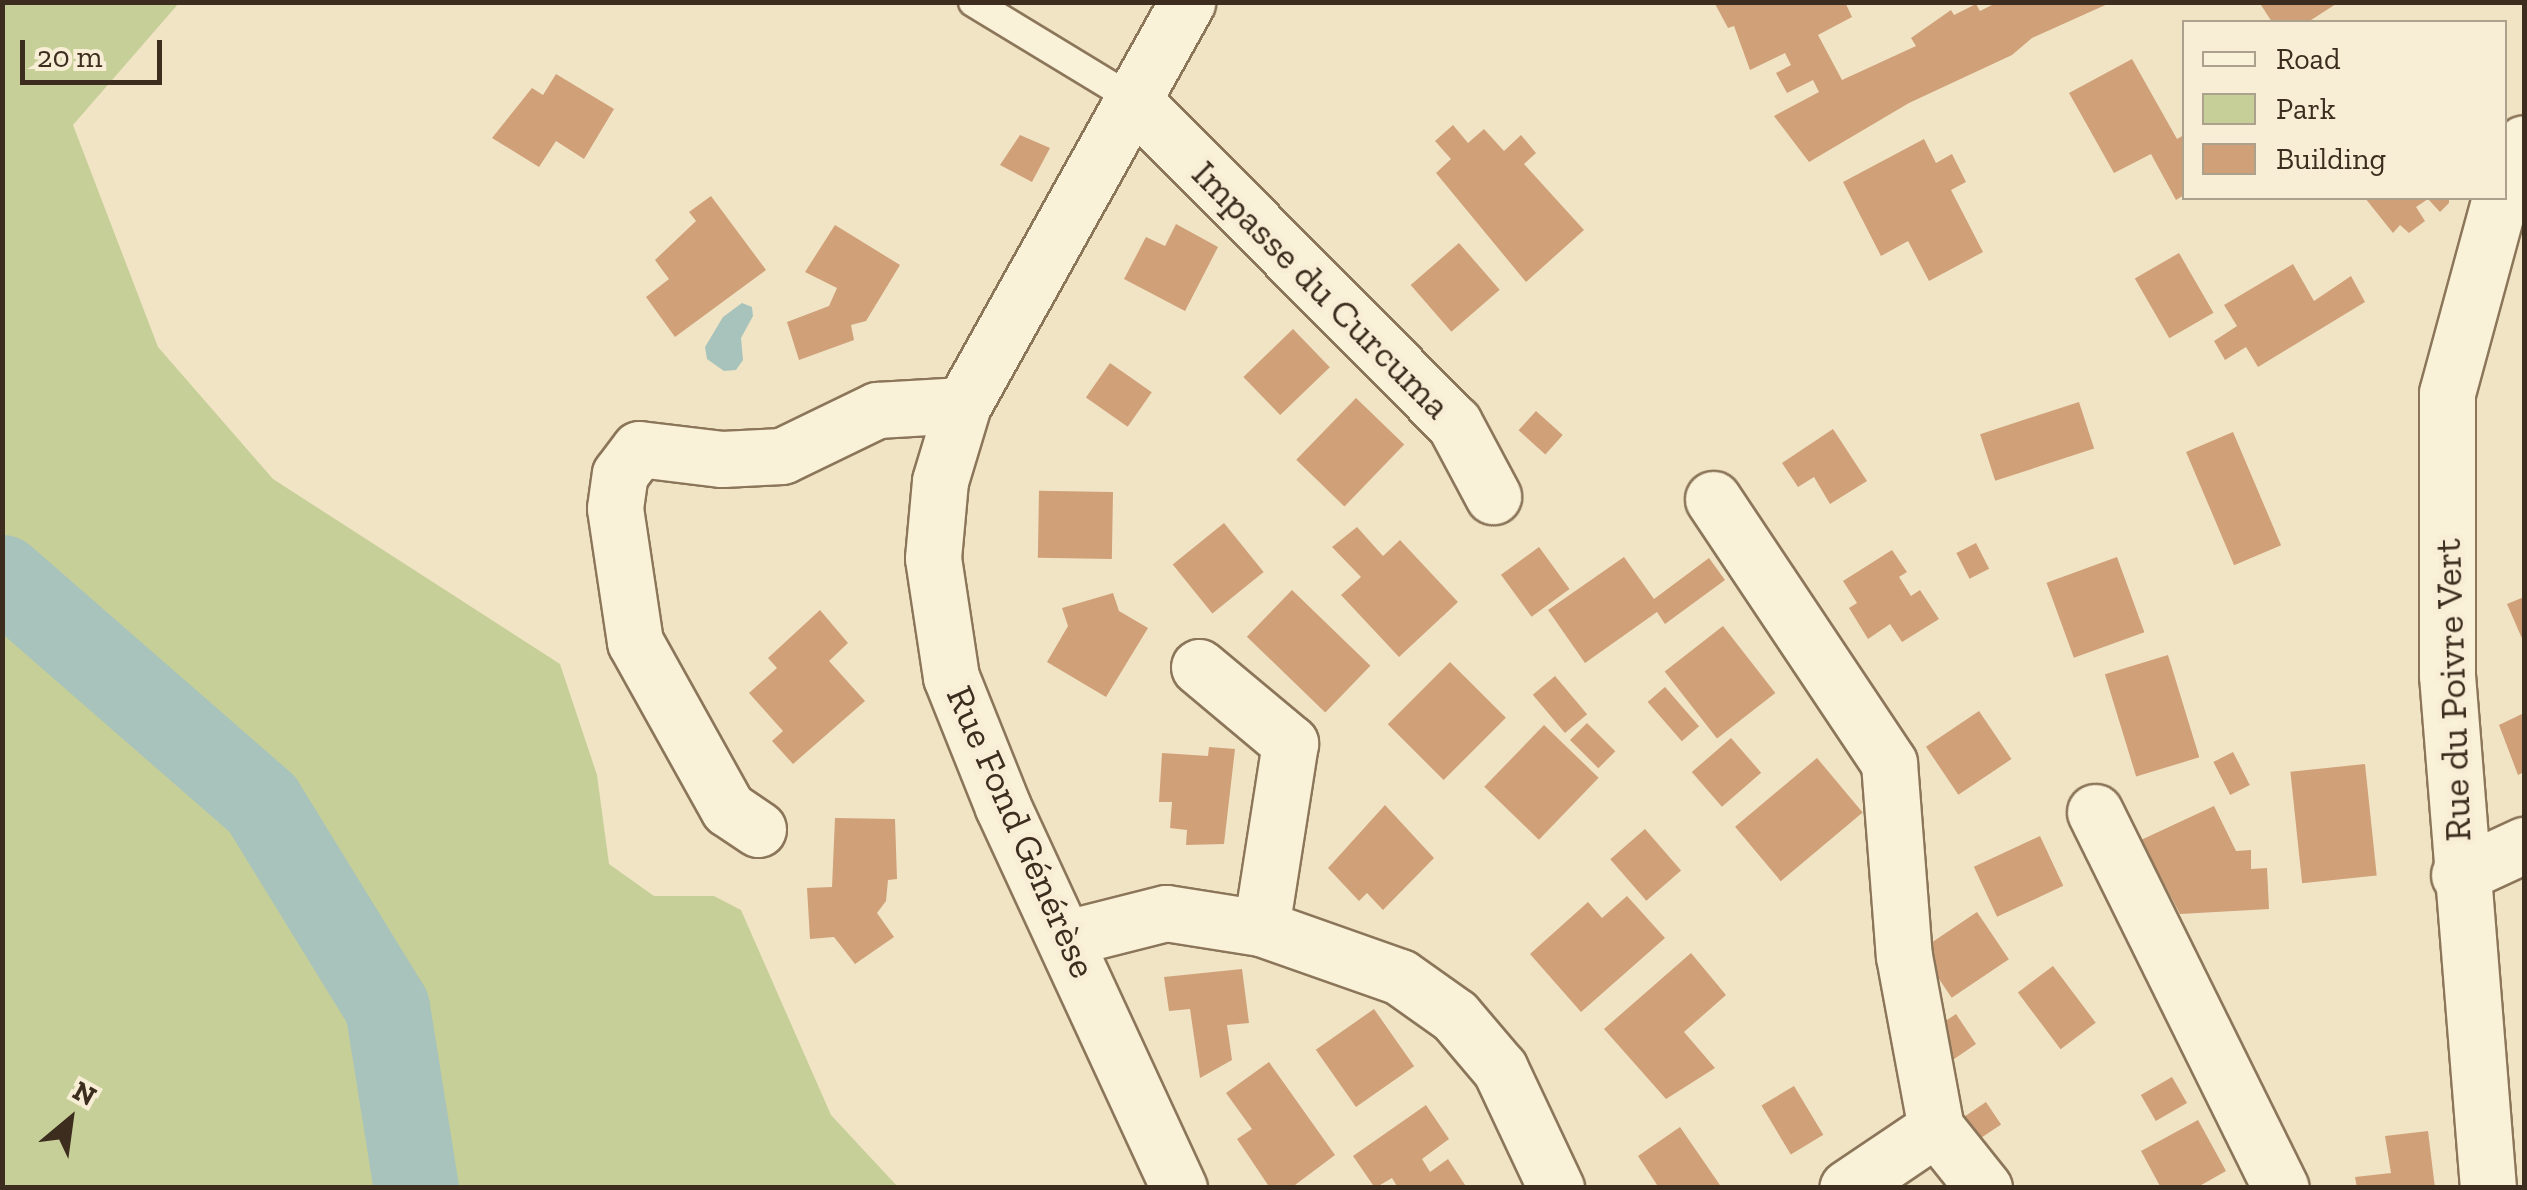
<!DOCTYPE html>
<html>
<head>
<meta charset="utf-8">
<style>
  body { margin:0 }
  #map { position:relative; width:2527px; height:1190px; overflow:hidden; background:#f0e4c5; font-family:"Zilla Slab",serif }
  div>[style] { position:absolute }
  .green>* { inset:0; background:#c7cf98 }
  .water>* { inset:0; background:#a7c3bc }
  .river>* { height:85px; margin:-42.5px; padding:0 42.5px; transform-origin:42.5px; border-radius:42.5px; background:#a7c3bc }
  .building>* { inset:0; background:#d0a079; transform-origin:0 0 }
  .roads { filter:drop-shadow(2px 0 #8c765a) drop-shadow(-2px 0 #8c765a) drop-shadow(0 2px #8c765a) drop-shadow(0 -2px #8c765a) }
  .service>* { height:28px; margin:-14px; padding:0 14px; transform-origin:14px; border-radius:14px; background:#faf1d9 }
  .minor>* { height:55px; margin:-27.5px; padding:0 27.5px; transform-origin:27.5px; border-radius:27.5px; background:#faf1d9 }
  .tertiary>* { height:55px; margin:-27.5px; padding:0 27.5px; transform-origin:27.5px; border-radius:27.5px; background:#faf1d9 }
  span { translate:-50% -50%; white-space:nowrap; text-align:center; line-height:1.15; -webkit-text-stroke:10px #f7eed5; paint-order:stroke }
  .street-label { font-size:38px; color:#3c2d1e }
  .frame { position:absolute; inset:0; border:5px solid #3c2d1e; pointer-events:none }
  .legend { position:absolute; left:2182px; top:20px; width:325px; height:180px; box-sizing:border-box; background:#f7eed5; border:2px solid #aca18c; margin:0; padding:12px 18px; list-style:none; font-size:30px; color:#3c2d1e }
  .legend li { display:flex; align-items:center; gap:20px; height:50px }
  .legend b { width:50px; border:2px solid #aca18c }
  .north { position:absolute; left:20px; top:1070px; width:100px; height:100px; -webkit-text-stroke:8px #f7eed5; paint-order:stroke; rotate:29deg; font-size:28px; font-weight:700; line-height:40px; text-align:center; color:#3c2d1e }
  .north::after { content:''; display:block; margin:auto; width:35px; height:45px; background:#3c2d1e; clip-path:polygon(50% 0,100% 100%,50% 72%,0 100%) }
  .scale { position:absolute; left:20px; top:40px; width:142px; height:45px; box-sizing:border-box; border:5px solid #3c2d1e; border-top:0; padding-left:12px; font-size:30px; line-height:35px; white-space:nowrap; color:#3c2d1e; -webkit-text-stroke:8px #f7eed5; paint-order:stroke }
</style>
</head>
<body>
<div id="map">
  <div class="green">
    <div style="clip-path:polygon(2px 3px,179px 3px,73px 125px,158px 347px,273px 479px,560px 664px,597px 775px,609px 864px,654px 896px,714px 896px,741px 910px,831px 1115px,898px 1187px,3px 1187px)"></div>
  </div>
  <div class="water">
    <div style="clip-path:polygon(742px 303px,752px 307px,753px 316px,741px 338px,743px 360px,736px 370px,724px 371px,707px 359px,705px 347px,723px 317px)"></div>
  </div>
  <div class="river">
    <div style="left:2px;top:577px;width:345px;rotate:41.1deg"></div>
    <div style="left:262px;top:804px;width:238px;rotate:58.4deg"></div>
    <div style="left:387px;top:1007px;width:183px;rotate:80.9deg"></div>
  </div>
  <div class="building">
    <div style="clip-path:polygon(1714px 2px,1845px 2px,1852px 17px,1818px 35px,1842px 80px,1916px 46px,1911px 38px,1951px 10px,1954px 15px,1976px 4px,1980px 11px,1998px 2px,2112px 2px,2032px 38px,2012px 55px,1909px 103px,1809px 162px,1774px 116px,1819px 92px,1813px 80px,1787px 93px,1776px 73px,1791px 65px,1785px 53px,1750px 70px,1734px 26px,1728px 28px)"></div>
    <div style="clip-path:polygon(2259px 2px,2339px 2px,2308px 22px,2272px 22px)"></div>
    <div style="clip-path:polygon(2132px 59px,2177px 139px,2184px 135px,2184px 195px,2176px 200px,2151px 154px,2114px 173px,2069px 93px)"></div>
    <div style="clip-path:polygon(556px 74px,614px 109px,584px 159px,556px 141px,539px 167px,492px 138px,532px 88px,543px 95px)"></div>
    <div style="clip-path:polygon(1453px 125px,1468px 143px,1484px 129px,1504px 151px,1521px 135px,1536px 153px,1524px 164px,1584px 230px,1526px 282px,1436px 173px,1451px 159px,1435px 141px)"></div>
    <div style="clip-path:polygon(1020px 135px,1050px 148px,1032px 182px,1000px 165px)"></div>
    <div style="clip-path:polygon(1924px 139px,1936px 163px,1952px 154px,1966px 182px,1951px 190px,1983px 252px,1929px 281px,1908px 241px,1881px 256px,1843px 182px)"></div>
    <div style="clip-path:polygon(711px 196px,766px 270px,675px 337px,646px 297px,669px 279px,655px 260px,696px 221px,689px 212px)"></div>
    <div style="clip-path:polygon(2365px 198px,2449px 198px,2449px 203px,2440px 212px,2428px 199px,2416px 207px,2425px 221px,2409px 233px,2400px 225px,2393px 233px)"></div>
    <div style="clip-path:polygon(1176px 224px,1218px 247px,1185px 311px,1124px 279px,1146px 237px,1165px 246px)"></div>
    <div style="clip-path:polygon(835px 225px,900px 265px,866px 321px,851px 325px,854px 340px,799px 360px,787px 322px,829px 306px,837px 288px,805px 272px)"></div>
    <div style="left:1459px;top:243px;width:62px;height:64px;rotate:49deg"></div>
    <div style="left:2179px;top:253px;width:69px;height:51px;rotate:60deg"></div>
    <div style="clip-path:polygon(2293px 264px,2314px 301px,2351px 276px,2365px 302px,2258px 367px,2246px 347px,2225px 360px,2214px 341px,2237px 326px,2224px 305px)"></div>
    <div style="left:1293px;top:329px;width:53px;height:69px;rotate:46deg"></div>
    <div style="left:1110px;top:363px;width:51px;height:42px;rotate:35deg"></div>
    <div style="left:1356px;top:398px;width:67px;height:86px;rotate:44deg"></div>
    <div style="left:2079px;top:402px;width:49px;height:104px;rotate:72deg"></div>
    <div style="left:1536px;top:411px;width:36px;height:26px;rotate:42deg"></div>
    <div style="clip-path:polygon(1833px 429px,1867px 481px,1830px 504px,1814px 477px,1798px 487px,1782px 463px)"></div>
    <div style="left:2233px;top:432px;width:123px;height:51px;rotate:67deg"></div>
    <div style="left:1113px;top:492px;width:67px;height:74px;rotate:91deg"></div>
    <div style="left:1224px;top:523px;width:63px;height:66px;rotate:51deg"></div>
    <div style="clip-path:polygon(1357px 527px,1383px 556px,1400px 540px,1458px 602px,1399px 657px,1341px 595px,1361px 577px,1332px 547px)"></div>
    <div style="left:1976px;top:543px;width:29px;height:22px;rotate:63deg"></div>
    <div style="left:1539px;top:547px;width:52px;height:47px;rotate:54deg"></div>
    <div style="clip-path:polygon(1892px 550px,1907px 572px,1899px 577px,1911px 596px,1920px 590px,1939px 619px,1902px 642px,1890px 624px,1868px 639px,1849px 608px,1857px 603px,1843px 581px)"></div>
    <div style="clip-path:polygon(1624px 557px,1654px 599px,1709px 558px,1725px 580px,1665px 624px,1657px 612px,1585px 663px,1548px 610px)"></div>
    <div style="left:2117px;top:557px;width:80px;height:75px;rotate:70deg"></div>
    <div style="left:1292px;top:590px;width:109px;height:65px;rotate:44deg"></div>
    <div style="clip-path:polygon(1113px 593px,1119px 611px,1148px 628px,1106px 697px,1047px 662px,1068px 626px,1062px 608px)"></div>
    <div style="clip-path:polygon(2524px 597px,2524px 643px,2507px 604px)"></div>
    <div style="clip-path:polygon(820px 610px,848px 643px,829px 661px,865px 701px,793px 764px,772px 741px,783px 731px,749px 693px,777px 668px,768px 658px)"></div>
    <div style="left:1723px;top:626px;width:85px;height:74px;rotate:52deg"></div>
    <div style="left:2168px;top:655px;width:107px;height:66px;rotate:73deg"></div>
    <div style="left:1450px;top:662px;width:79px;height:88px;rotate:45deg"></div>
    <div style="left:1555px;top:676px;width:50px;height:29px;rotate:50deg"></div>
    <div style="left:1665px;top:687px;width:52px;height:23px;rotate:49deg"></div>
    <div style="left:1979px;top:711px;width:58px;height:64px;rotate:56deg"></div>
    <div style="clip-path:polygon(2524px 713px,2524px 772px,2518px 775px,2499px 725px)"></div>
    <div style="left:1587px;top:723px;width:40px;height:24px;rotate:45deg"></div>
    <div style="left:1544px;top:725px;width:76px;height:86px;rotate:44deg"></div>
    <div style="left:1731px;top:738px;width:46px;height:52px;rotate:49deg"></div>
    <div style="clip-path:polygon(1209px 747px,1235px 749px,1224px 844px,1186px 845px,1187px 830px,1170px 828px,1172px 802px,1159px 802px,1162px 753px,1208px 756px)"></div>
    <div style="left:2233px;top:752px;width:37px;height:22px;rotate:63deg"></div>
    <div style="left:1817px;top:758px;width:71px;height:107px;rotate:50deg"></div>
    <div style="left:2365px;top:764px;width:112px;height:75px;rotate:84deg"></div>
    <div style="clip-path:polygon(1385px 805px,1434px 858px,1383px 910px,1367px 893px,1359px 901px,1328px 868px)"></div>
    <div style="clip-path:polygon(2214px 806px,2236px 851px,2251px 850px,2251px 869px,2267px 868px,2269px 909px,2180px 914px,2141px 840px)"></div>
    <div style="clip-path:polygon(835px 818px,895px 819px,897px 879px,888px 880px,886px 901px,877px 913px,894px 937px,855px 964px,834px 937px,810px 939px,807px 888px,832px 887px)"></div>
    <div style="left:1645px;top:829px;width:55px;height:46px;rotate:49deg"></div>
    <div style="left:2040px;top:836px;width:55px;height:73px;rotate:65deg"></div>
    <div style="clip-path:polygon(1627px 896px,1665px 938px,1581px 1012px,1530px 954px,1588px 902px,1602px 918px)"></div>
    <div style="left:1977px;top:912px;width:57px;height:69px;rotate:56deg"></div>
    <div style="clip-path:polygon(1691px 953px,1726px 995px,1684px 1032px,1715px 1068px,1666px 1099px,1604px 1029px)"></div>
    <div style="left:2053px;top:966px;width:71px;height:44px;rotate:53deg"></div>
    <div style="clip-path:polygon(1242px 969px,1249px 1023px,1227px 1025px,1232px 1060px,1200px 1078px,1190px 1009px,1169px 1011px,1164px 977px)"></div>
    <div style="left:1374px;top:1009px;width:70px;height:71px;rotate:55deg"></div>
    <div style="clip-path:polygon(1956px 1014px,1976px 1044px,1944px 1066px,1930px 1046px,1949px 1032px,1941px 1024px)"></div>
    <div style="clip-path:polygon(1269px 1062px,1335px 1155px,1291px 1188px,1270px 1188px,1237px 1139px,1252px 1129px,1226px 1093px)"></div>
    <div style="left:2172px;top:1077px;width:30px;height:36px;rotate:60deg"></div>
    <div style="left:1794px;top:1086px;width:57px;height:38px;rotate:59deg"></div>
    <div style="left:1986px;top:1102px;width:27px;height:29px;rotate:56deg"></div>
    <div style="clip-path:polygon(1426px 1105px,1449px 1139px,1422px 1159px,1430px 1172px,1448px 1159px,1467px 1188px,1398px 1188px,1392px 1178px,1375px 1188px,1353px 1156px)"></div>
    <div style="clip-path:polygon(2198px 1120px,2226px 1171px,2196px 1188px,2161px 1188px,2141px 1151px)"></div>
    <div style="clip-path:polygon(1680px 1127px,1722px 1188px,1659px 1188px,1638px 1156px)"></div>
    <div style="clip-path:polygon(2428px 1131px,2435px 1188px,2357px 1188px,2355px 1177px,2391px 1173px,2385px 1136px)"></div>
  </div>
  <div class="roads">
    <div class="service">
      <div style="left:973px;top:2px;width:185px;rotate:31.3deg"></div>
    </div>
    <div class="minor">
      <div style="left:1131px;top:98px;width:458px;rotate:45.2deg"></div>
      <div style="left:1454px;top:423px;width:83px;rotate:61.9deg"></div>
      <div style="left:2504px;top:187px;width:48px;rotate:-65.6deg"></div>
      <div style="left:1713px;top:499px;width:317px;rotate:56.3deg"></div>
      <div style="left:1889px;top:763px;width:194px;rotate:85.6deg"></div>
      <div style="left:1904px;top:956px;width:175px;rotate:79.5deg"></div>
      <div style="left:1936px;top:1128px;width:107px;rotate:146deg"></div>
      <div style="left:1199px;top:667px;width:119px;rotate:39.9deg"></div>
      <div style="left:1290px;top:743px;width:187px;rotate:98.9deg"></div>
      <div style="left:2095px;top:812px;width:419px;rotate:63.7deg"></div>
      <div style="left:758px;top:829px;width:36px;rotate:-146deg"></div>
      <div style="left:728px;top:809px;width:191px;rotate:-119.1deg"></div>
      <div style="left:635px;top:642px;width:135px;rotate:-98.5deg"></div>
      <div style="left:615px;top:508px;width:34px;rotate:-82deg"></div>
      <div style="left:620px;top:474px;width:31px;rotate:-53deg"></div>
      <div style="left:639px;top:449px;width:84px;rotate:6.9deg"></div>
      <div style="left:722px;top:459px;width:60px;rotate:-2.9deg"></div>
      <div style="left:782px;top:456px;width:106px;rotate:-25.8deg"></div>
      <div style="left:877px;top:410px;width:86px;rotate:-3.3deg"></div>
      <div style="left:2459px;top:875px;width:72px;rotate:-24.8deg"></div>
      <div style="left:1067px;top:938px;width:102px;rotate:-14.2deg"></div>
      <div style="left:1166px;top:913px;width:96px;rotate:9deg"></div>
      <div style="left:1261px;top:928px;width:147px;rotate:19.4deg"></div>
      <div style="left:1400px;top:977px;width:67px;rotate:35.3deg"></div>
      <div style="left:1455px;top:1016px;width:70px;rotate:49.7deg"></div>
      <div style="left:1500px;top:1069px;width:132px;rotate:64.8deg"></div>
      <div style="left:1936px;top:1128px;width:77px;rotate:51.3deg"></div>
      <div style="left:2488px;top:1188px;width:515px;rotate:-94.57deg"></div>
      <div style="left:2447px;top:675px;width:282px;rotate:-90deg"></div>
      <div style="left:2447px;top:393px;width:202px;rotate:-74.8deg"></div>
    </div>
    <div class="tertiary">
      <div style="left:1179px;top:1188px;width:420px;rotate:-114.8deg"></div>
      <div style="left:1003px;top:807px;width:140px;rotate:-111.8deg"></div>
      <div style="left:951px;top:677px;width:120px;rotate:-98.6deg"></div>
      <div style="left:933px;top:558px;width:77px;rotate:-84.8deg"></div>
      <div style="left:940px;top:481px;width:79px;rotate:-73.2deg"></div>
      <div style="left:963px;top:405px;width:461px;rotate:-60.9deg"></div>
    </div>
  </div>
  <div class="street-label">
    <span style="left:1321px;top:290px;rotate:45deg">Impasse du Curcuma</span>
    <span style="left:2453px;top:690px;rotate:-92deg">Rue du Poivre Vert</span>
    <span style="left:1021px;top:832px;rotate:66deg">Rue Fond Générèse</span>
  </div>
  <div class="frame"></div>
  <ul class="legend">
  <li><b style="height:12px;background:#faf1d9"></b>Road</li>
  <li><b style="height:28px;background:#c7cf98"></b>Park</li>
  <li><b style="height:28px;background:#d0a079"></b>Building</li>
  </ul>
  <div class="north">N</div>
  <div class="scale">20 m</div>
</div>
</body>
</html>
